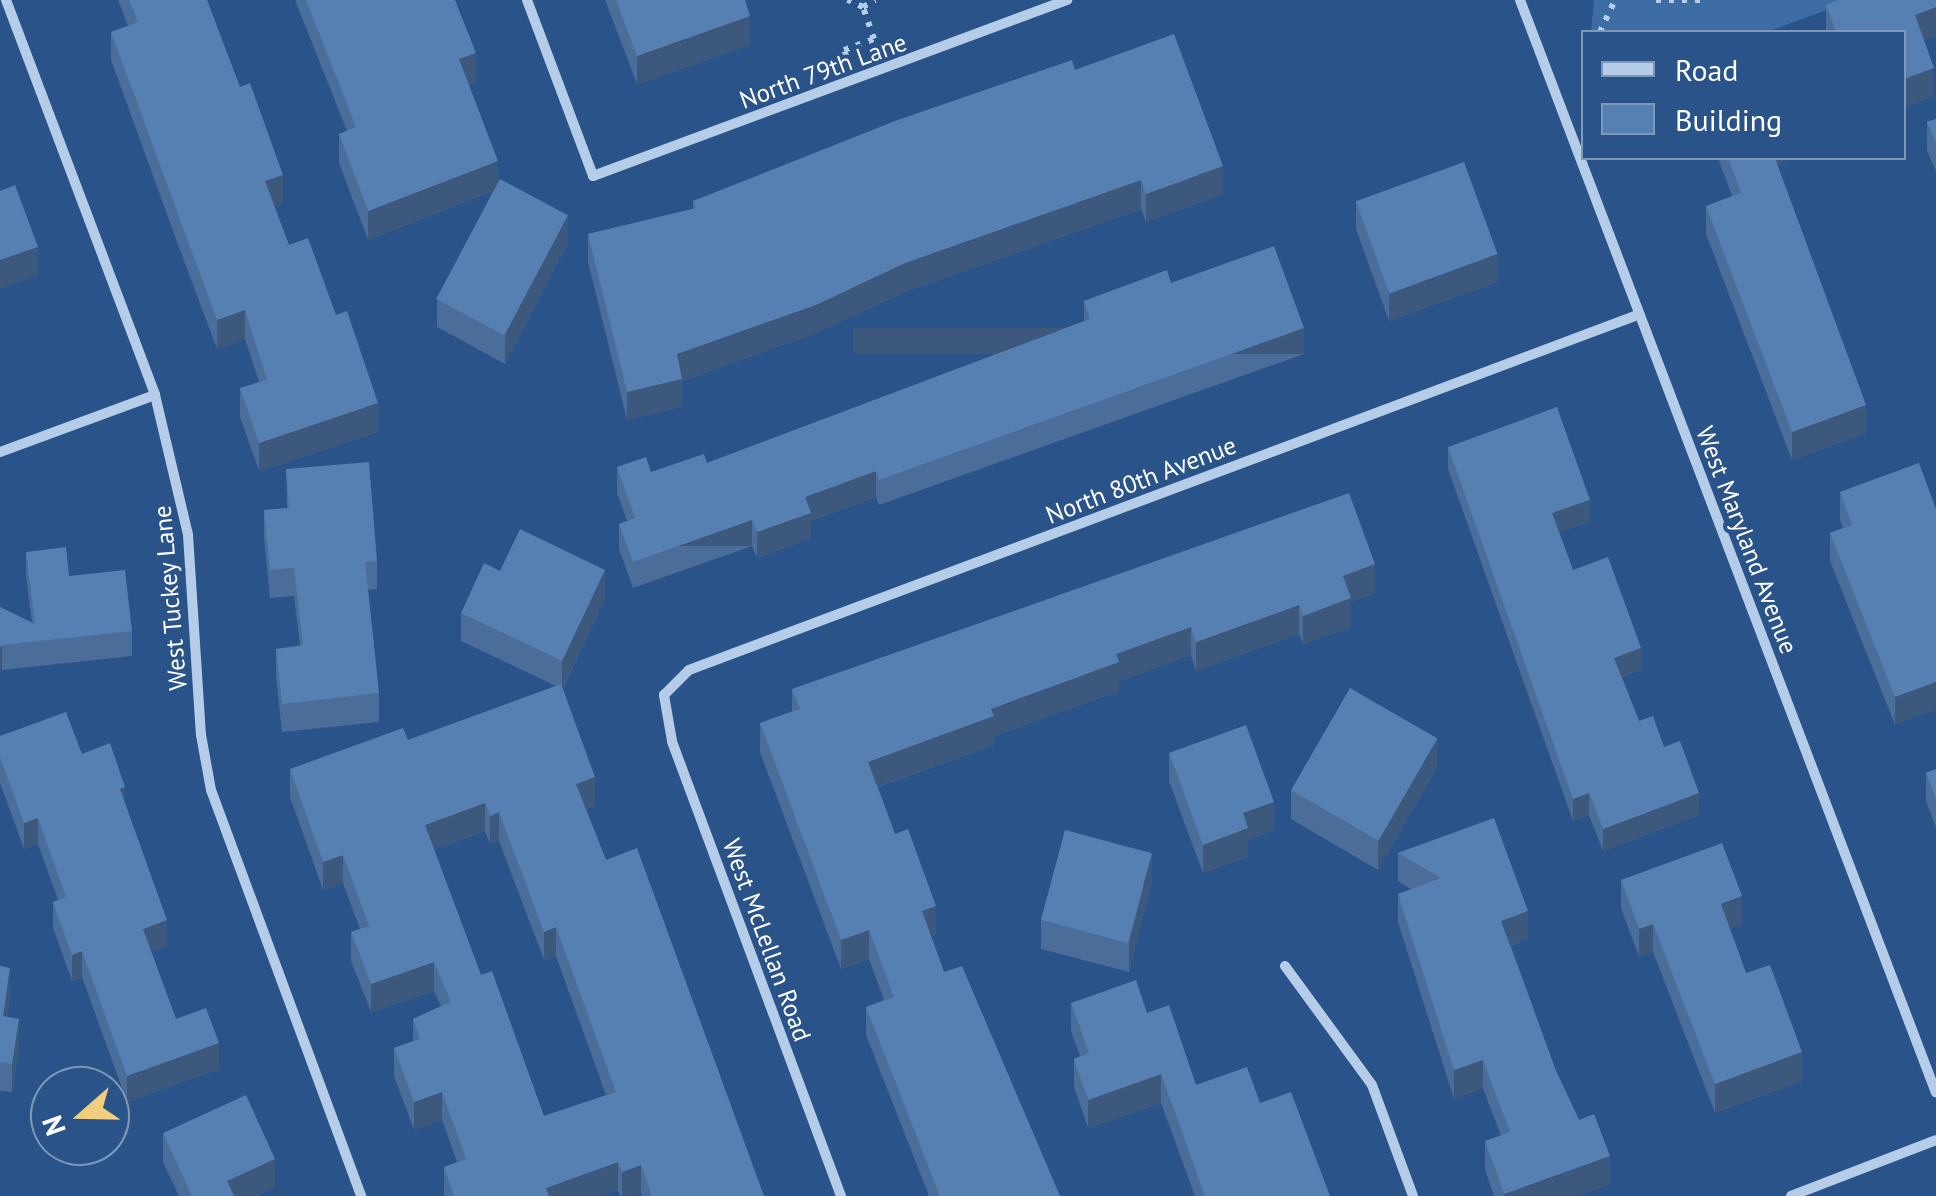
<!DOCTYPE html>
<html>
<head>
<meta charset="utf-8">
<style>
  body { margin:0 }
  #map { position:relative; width:1936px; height:1196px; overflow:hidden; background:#295389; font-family:"PT Sans",sans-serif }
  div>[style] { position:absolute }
  .green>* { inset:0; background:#3e6da5 }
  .path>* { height:6px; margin-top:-3px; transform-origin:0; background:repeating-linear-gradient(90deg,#b6cde9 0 5px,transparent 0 13px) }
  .minor>* { height:10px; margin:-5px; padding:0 5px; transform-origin:5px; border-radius:5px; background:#b6cde9 }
  .wall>* { inset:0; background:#4a6d99 }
  .shaded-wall>* { inset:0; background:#3c597d; transform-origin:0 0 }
  .building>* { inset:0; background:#567fb2; transform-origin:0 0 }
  span { translate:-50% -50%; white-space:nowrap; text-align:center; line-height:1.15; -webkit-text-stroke:8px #295389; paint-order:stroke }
  .street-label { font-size:25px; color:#fff }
  .legend { position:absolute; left:1581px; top:30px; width:325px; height:130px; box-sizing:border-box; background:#295389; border:2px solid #7f98b8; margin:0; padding:12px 18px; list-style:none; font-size:30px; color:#fff }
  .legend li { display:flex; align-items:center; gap:20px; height:50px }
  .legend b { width:50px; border:2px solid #7f98b8 }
  .north { position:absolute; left:30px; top:1066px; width:100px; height:100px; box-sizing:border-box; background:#295389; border:2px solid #7f98b8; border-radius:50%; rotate:250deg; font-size:28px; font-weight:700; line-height:40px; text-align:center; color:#fff }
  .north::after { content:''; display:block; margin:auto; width:35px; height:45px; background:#f0ce7d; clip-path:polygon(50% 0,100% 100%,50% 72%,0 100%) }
</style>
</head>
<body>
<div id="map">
  <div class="green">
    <div style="clip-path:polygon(1594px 0,1855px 0,1766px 32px,1591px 32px)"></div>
  </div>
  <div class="path">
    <div style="left:1656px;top:0;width:48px"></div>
    <div style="left:863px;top:7px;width:14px;rotate:-30deg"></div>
    <div style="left:1600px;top:32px;width:35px;rotate:-65deg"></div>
    <div style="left:846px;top:56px;width:6px;rotate:-108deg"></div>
    <div style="left:844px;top:50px;width:32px;rotate:-20deg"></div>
    <div style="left:874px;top:39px;width:34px;rotate:-109deg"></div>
    <div style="left:863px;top:7px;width:17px;rotate:-155deg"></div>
  </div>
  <div class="minor">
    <div style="left:6px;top:0;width:422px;rotate:69.3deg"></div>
    <div style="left:155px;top:395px;width:144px;rotate:76.7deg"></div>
    <div style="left:188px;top:535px;width:200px;rotate:86.3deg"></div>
    <div style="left:201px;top:735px;width:56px;rotate:79.7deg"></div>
    <div style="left:211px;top:790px;width:433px;rotate:69.7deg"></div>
    <div style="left:527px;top:0;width:188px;rotate:69.4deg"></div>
    <div style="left:593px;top:176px;width:506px;rotate:-20.37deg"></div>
    <div style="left:1520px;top:0;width:1169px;rotate:69.16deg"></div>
    <div style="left:0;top:452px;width:165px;rotate:-20.2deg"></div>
    <div style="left:1285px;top:966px;width:147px;rotate:53.8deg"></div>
    <div style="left:1372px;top:1085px;width:118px;rotate:69.7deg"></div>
    <div style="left:841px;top:1196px;width:485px;rotate:-110.4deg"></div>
    <div style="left:672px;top:741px;width:47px;rotate:-99.9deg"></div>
    <div style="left:664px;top:695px;width:35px;rotate:-45deg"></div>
    <div style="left:689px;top:670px;width:1015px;rotate:-20.52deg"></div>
    <div style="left:1791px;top:1196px;width:155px;rotate:-21.1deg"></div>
  </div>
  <div class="wall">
    <div style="clip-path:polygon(118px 0,207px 0,283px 203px,274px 207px,289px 245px,378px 432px,259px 471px,240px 417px,240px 388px,259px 382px,245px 339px,217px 349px,177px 242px,111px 60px,111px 32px,128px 26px)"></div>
    <div style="clip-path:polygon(295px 0,455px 0,476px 81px,469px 84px,498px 182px,568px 243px,505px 364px,437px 327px,437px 299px,493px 191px,368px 240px,339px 163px,339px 134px,347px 131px)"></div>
    <div style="clip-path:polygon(605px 0,745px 0,750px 45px,637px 84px)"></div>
    <div style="clip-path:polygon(1936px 0,1936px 35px,1924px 40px,1934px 96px,1904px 107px,1904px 32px,1826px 32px,1826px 5px)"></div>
    <div style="clip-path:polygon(1075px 70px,1223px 194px,1146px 222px,1141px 209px,905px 292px,816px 333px,682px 381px,682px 407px,627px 420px,588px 262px,588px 234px,693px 209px,693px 201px)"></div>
    <div style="clip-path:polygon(1936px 119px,1936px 171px,1927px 151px,1927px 122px)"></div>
    <div style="clip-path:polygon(1718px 158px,1796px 158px,1777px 164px,1866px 433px,1792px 460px,1706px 234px,1706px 206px,1732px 196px)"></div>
    <div style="clip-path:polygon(1356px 201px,1497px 282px,1389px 321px,1356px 229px)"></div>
    <div style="clip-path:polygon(1171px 283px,1304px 354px,879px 505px,876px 497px,811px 521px,811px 538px,757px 558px,752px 546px,633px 588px,619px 549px,619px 524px,627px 521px,617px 493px,617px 467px,651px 472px,707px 463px,1084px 321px,1084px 301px)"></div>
    <div style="clip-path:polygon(1448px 447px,1590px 522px,1559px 532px,1573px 570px,1641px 670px,1622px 677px,1639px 721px,1664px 747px,1699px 815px,1603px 851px,1589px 815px,1573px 821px,1448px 469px)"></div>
    <div style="clip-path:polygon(1919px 463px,1895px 725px,1830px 561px,1830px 533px,1843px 528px,1840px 520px,1840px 492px)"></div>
    <div style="clip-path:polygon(286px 469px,377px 561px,377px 589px,368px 590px,379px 693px,379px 722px,282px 732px,276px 677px,276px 649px,300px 646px,294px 596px,270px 598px,264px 538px,264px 510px,287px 508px)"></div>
    <div style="clip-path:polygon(26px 552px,69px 576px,132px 631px,132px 656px,2px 670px,0 607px,32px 623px,26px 576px)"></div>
    <div style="clip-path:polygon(evenodd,500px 571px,605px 599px,563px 688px,595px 806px,586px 809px,606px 860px,764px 1196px,642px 1196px,641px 1193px,633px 1196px,620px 1196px,618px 1190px,602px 1196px,444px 1196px,444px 1167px,457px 1162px,442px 1120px,414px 1130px,394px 1076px,394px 1048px,413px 1041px,413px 1019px,441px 1006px,434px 991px,371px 1012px,351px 961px,351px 932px,360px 929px,343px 883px,323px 890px,290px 797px,290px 769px,408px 740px,556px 686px,461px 641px,461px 613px,500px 571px,485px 831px,490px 844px,499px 841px,544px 960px,556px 956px,606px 1095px,544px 1116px,481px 975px,434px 850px,485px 831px)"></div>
    <div style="clip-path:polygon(1375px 593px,1351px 602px,1351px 627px,1303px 644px,1299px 634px,1196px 671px,1191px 655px,1119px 681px,1119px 691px,994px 736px,994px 745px,878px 787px,895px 834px,936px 935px,931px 936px,944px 972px,1060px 1196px,929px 1196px,866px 1035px,866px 1007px,884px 1000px,869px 959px,841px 969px,760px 752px,760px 723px,792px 711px,792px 689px)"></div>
    <div style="clip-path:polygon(0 736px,82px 754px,125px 804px,167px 946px,151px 952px,176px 1019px,219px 1069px,127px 1102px,82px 977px,72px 981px,53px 928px,53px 902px,58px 900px,38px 844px,24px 849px,0 783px)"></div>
    <div style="clip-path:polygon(1169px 753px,1274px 830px,1248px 840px,1248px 857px,1203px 873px,1169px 781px)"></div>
    <div style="clip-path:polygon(1437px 767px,1378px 870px,1291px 819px,1291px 790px)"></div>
    <div style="clip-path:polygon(1936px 769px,1936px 828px,1926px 801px,1926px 773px)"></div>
    <div style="clip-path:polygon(1494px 818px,1528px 939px,1511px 946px,1556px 1071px,1610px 1184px,1578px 1196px,1494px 1196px,1485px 1170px,1485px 1141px,1501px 1136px,1483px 1088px,1454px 1099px,1398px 922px,1398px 894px,1411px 889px,1398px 881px,1398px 853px)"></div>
    <div style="clip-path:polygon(1621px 880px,1742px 925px,1730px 929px,1746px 973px,1802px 1081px,1715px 1113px,1653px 952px,1639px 957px,1621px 908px)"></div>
    <div style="clip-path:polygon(1152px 882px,1129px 972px,1041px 949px,1041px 920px)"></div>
    <div style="clip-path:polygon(0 966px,10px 996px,7px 1017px,19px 1048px,12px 1092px,0 1091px)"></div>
    <div style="clip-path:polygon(1071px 1003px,1147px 1013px,1196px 1085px,1260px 1103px,1330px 1196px,1195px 1196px,1161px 1103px,1088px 1128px,1074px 1087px,1074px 1059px,1080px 1056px,1071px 1031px)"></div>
    <div style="clip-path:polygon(163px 1133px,275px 1187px,256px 1196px,179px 1196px,163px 1162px)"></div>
  </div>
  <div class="shaded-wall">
    <div style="clip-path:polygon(1936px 7px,1936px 35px,1915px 43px,1915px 15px)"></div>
    <div style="clip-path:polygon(750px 16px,750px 45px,637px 84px,637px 56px)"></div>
    <div style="clip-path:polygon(476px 53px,476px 81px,459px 87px,459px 59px)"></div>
    <div style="clip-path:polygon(1934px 68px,1934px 96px,1904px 107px,1904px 79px)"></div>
    <div style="clip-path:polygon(1768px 158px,1796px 158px,1768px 168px)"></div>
    <div style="clip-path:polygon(498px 161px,498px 189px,368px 240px,368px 211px)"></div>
    <div style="clip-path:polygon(1223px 166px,1223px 194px,1146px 222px,1146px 194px)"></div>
    <div style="clip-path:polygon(283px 175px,283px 203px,265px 210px,265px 181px)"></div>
    <div style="clip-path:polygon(1141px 180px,1141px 209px,905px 292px,816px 333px,682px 381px,682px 407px,627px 420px,627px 392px,677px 354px,905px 263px)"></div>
    <div style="clip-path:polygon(568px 215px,568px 243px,505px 364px,505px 335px)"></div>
    <div style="clip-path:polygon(38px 247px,38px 275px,0 289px,0 260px)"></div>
    <div style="clip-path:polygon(1497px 254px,1497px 282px,1389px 321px,1389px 293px)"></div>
    <div style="clip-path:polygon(245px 310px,245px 339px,217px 349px,217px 320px)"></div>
    <div style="left:1304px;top:328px;width:26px;height:451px;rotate:90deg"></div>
    <div style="clip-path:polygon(378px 403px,378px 432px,259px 471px,259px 443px)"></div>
    <div style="clip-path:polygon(1866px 405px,1866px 433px,1792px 460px,1792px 432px)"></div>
    <div style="clip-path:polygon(876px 471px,876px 497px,811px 521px,811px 538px,757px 558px,757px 532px,805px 497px)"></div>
    <div style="clip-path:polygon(1590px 500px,1590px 522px,1552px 535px,1552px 513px)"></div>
    <div style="left:752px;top:520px;width:26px;height:126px;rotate:90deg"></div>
    <div style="clip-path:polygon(1375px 564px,1375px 593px,1351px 602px,1351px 627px,1303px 644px,1303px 616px,1343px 576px)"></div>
    <div style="clip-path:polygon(605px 570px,605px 599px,562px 689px,562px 661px)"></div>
    <div style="clip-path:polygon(1299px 605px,1299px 634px,1196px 671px,1196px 642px)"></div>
    <div style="clip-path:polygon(1191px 627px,1191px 655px,1119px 681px,1119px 691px,994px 736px,994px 745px,868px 790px,868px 762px,1116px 654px)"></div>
    <div style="clip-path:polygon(2px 645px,2px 670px,0 673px,0 648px)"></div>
    <div style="clip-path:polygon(1641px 648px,1641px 670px,1614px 679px,1614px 658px)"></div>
    <div style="clip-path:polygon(1936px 682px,1936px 710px,1895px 725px,1895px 697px)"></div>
    <div style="clip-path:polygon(1437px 739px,1437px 767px,1378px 870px,1378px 841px)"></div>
    <div style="clip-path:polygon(595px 777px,595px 806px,576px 812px,576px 784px)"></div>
    <div style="clip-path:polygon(125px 787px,125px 813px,120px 789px)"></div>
    <div style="clip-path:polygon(1589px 793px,1589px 815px,1573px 821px,1573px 799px)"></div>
    <div style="clip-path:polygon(1699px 793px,1699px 815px,1603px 851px,1603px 829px)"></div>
    <div style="clip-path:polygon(1274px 802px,1274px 830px,1248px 840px,1248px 857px,1203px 873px,1203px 845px,1243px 813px)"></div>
    <div style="clip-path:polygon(485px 803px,485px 831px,425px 853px,425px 825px)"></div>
    <div style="clip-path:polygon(499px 812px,499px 841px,490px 844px,490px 816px)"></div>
    <div style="clip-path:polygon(38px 818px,38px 844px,24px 849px,24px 823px)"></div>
    <div style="clip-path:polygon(1152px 853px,1152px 882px,1129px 972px,1129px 943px)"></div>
    <div style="clip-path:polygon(343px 855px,343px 883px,323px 890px,323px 862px)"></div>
    <div style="clip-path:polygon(1742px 896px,1742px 925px,1721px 932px,1721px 904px)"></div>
    <div style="clip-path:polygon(936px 906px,936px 935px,922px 939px,922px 911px)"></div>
    <div style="clip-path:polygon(1528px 911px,1528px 939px,1501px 949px,1501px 921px)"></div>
    <div style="clip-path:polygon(167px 920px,167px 946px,143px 955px,143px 929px)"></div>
    <div style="clip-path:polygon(1653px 924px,1653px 952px,1639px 957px,1639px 929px)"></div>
    <div style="clip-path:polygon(556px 927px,556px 956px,544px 960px,544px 932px)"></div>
    <div style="clip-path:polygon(869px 930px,869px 959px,841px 969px,841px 940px)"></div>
    <div style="clip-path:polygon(82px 951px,82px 977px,72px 981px,72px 955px)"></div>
    <div style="clip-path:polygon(434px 962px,434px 991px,371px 1012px,371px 984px)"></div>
    <div style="clip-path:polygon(10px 968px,10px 996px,3px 1045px,3px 1016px)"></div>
    <div style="clip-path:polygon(19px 1019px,19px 1048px,12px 1092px,12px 1064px)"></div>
    <div style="clip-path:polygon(219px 1043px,219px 1069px,127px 1102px,127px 1076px)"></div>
    <div style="clip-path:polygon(1802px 1052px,1802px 1081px,1715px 1113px,1715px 1084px)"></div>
    <div style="clip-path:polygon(1483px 1060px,1483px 1088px,1454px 1099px,1454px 1070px)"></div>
    <div style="clip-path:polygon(1161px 1074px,1161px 1103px,1088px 1128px,1088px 1100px)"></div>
    <div style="clip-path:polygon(442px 1092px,442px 1120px,414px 1130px,414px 1102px)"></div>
    <div style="clip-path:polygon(1610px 1156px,1610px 1184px,1578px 1196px,1504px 1196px,1504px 1194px)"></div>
    <div style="clip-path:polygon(275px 1159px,275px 1187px,256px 1196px,227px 1196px,227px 1181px)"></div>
    <div style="clip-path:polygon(618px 1162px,618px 1190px,602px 1196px,546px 1196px,546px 1188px)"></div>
    <div style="clip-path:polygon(641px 1165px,641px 1193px,633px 1196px,622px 1196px,622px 1172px)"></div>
  </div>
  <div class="building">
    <div style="clip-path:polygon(129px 0,207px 0,240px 87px,250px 83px,283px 175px,265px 181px,289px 245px,308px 238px,336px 315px,347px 311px,378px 403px,259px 443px,240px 388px,267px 380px,245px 310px,217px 320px,111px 32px,138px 22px)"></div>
    <div style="clip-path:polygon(306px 0,455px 0,476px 53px,459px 59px,498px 161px,368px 211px,339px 134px,356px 127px)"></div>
    <div style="clip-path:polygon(616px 0,745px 0,750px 16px,637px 56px)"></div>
    <div style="clip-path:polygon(1838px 0,1936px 0,1936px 7px,1915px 15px,1934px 68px,1904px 79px,1904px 32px,1836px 32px,1826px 5px)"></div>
    <div style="clip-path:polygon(1174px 34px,1223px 166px,1146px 194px,1141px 180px,905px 263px,816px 305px,677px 354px,682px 379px,627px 392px,588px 234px,696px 208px,693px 201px,895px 121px,1072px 60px,1075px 70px)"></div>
    <div style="clip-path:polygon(1936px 119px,1936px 143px,1927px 122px)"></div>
    <div style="clip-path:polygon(1728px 158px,1775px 158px,1866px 405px,1792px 432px,1706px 206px,1741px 193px)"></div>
    <div style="left:1464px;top:162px;width:98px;height:115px;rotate:70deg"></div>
    <div style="left:500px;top:179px;width:77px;height:136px;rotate:28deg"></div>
    <div style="clip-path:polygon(15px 185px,38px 247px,0 260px,0 191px)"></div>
    <div style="clip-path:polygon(1274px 246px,1304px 328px,879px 480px,876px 471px,805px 497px,811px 513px,757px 532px,752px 520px,633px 562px,619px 524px,635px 518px,617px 467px,646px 457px,651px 472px,704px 454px,707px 463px,1090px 319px,1084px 301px,1167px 270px,1171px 283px)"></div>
    <div style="clip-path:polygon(1557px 407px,1590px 500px,1552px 513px,1573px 570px,1608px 557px,1641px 648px,1614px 658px,1639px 721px,1653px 716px,1664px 747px,1680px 741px,1699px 793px,1603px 829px,1589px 793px,1573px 799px,1448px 447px)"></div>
    <div style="clip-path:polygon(369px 462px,377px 561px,365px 562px,379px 693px,282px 704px,276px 649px,303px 645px,294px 568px,270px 570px,264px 510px,289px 508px,286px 469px)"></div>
    <div style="clip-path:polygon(1919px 463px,1936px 509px,1936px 682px,1895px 697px,1830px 533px,1852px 525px,1840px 492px)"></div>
    <div style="clip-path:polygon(1349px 493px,1375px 564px,1343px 576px,1351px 598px,1303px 616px,1299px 605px,1196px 642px,1191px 627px,1116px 654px,1119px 662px,991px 709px,994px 716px,868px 762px,895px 834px,908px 829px,936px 906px,922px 911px,944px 972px,962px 966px,1060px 1196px,940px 1196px,866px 1007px,894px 997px,869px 930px,841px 940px,760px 723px,800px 709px,792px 689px)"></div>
    <div style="clip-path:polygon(520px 529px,605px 570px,562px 661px,461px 613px,484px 563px,500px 571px)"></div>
    <div style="clip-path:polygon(66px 547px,69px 576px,125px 570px,132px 631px,2px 645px,0 648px,0 607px,35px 624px,26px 552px)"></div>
    <div style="clip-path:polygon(evenodd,561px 684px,595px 777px,576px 784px,606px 860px,637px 848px,764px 1196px,652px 1196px,641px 1165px,622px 1172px,618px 1162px,546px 1188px,549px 1196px,454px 1196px,444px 1167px,466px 1159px,442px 1092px,414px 1102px,394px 1048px,420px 1039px,413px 1019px,451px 1002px,434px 962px,371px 984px,351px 932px,369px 926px,343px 855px,323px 862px,290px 769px,403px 728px,408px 740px,561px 684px,485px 803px,490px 816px,499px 812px,544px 932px,556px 927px,616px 1092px,544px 1116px,492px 971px,481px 975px,425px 825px,485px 803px)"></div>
    <div style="left:1350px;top:688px;width:101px;height:118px;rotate:30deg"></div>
    <div style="clip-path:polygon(66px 712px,82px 754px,110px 743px,125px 787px,120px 789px,167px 920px,143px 929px,176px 1019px,206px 1008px,219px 1043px,127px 1076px,82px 951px,72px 955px,53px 902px,66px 897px,38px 818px,24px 823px,0 757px,0 736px)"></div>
    <div style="clip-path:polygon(1246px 725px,1274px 802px,1243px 813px,1248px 828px,1203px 845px,1169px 753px)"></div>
    <div style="clip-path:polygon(1936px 769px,1936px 799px,1926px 773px)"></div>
    <div style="clip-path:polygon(1494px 818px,1528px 911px,1501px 921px,1556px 1071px,1579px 1120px,1594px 1114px,1610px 1156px,1504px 1194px,1485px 1141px,1510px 1132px,1483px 1060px,1454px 1070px,1398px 894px,1441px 878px,1398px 853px)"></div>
    <div style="left:1065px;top:830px;width:90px;height:93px;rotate:15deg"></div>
    <div style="clip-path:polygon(1722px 843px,1742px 896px,1721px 904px,1746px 973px,1770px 965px,1802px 1052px,1715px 1084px,1653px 924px,1639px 929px,1621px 880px)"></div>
    <div style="clip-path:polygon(0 966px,10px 968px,3px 1016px,19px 1019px,12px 1064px,0 1062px)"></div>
    <div style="clip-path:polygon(1136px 980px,1147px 1013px,1169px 1005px,1196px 1085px,1247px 1067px,1260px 1103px,1291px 1092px,1330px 1196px,1205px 1196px,1161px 1074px,1088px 1100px,1074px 1059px,1089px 1053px,1071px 1003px)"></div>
    <div style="clip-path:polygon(246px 1095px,275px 1159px,227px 1181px,234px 1196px,192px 1196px,163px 1133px)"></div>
  </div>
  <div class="street-label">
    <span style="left:823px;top:71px;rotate:-20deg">North 79th Lane</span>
    <span style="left:1141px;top:480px;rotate:-21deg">North 80th Avenue</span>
    <span style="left:1747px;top:540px;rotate:69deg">West Maryland Avenue</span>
    <span style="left:170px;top:598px;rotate:-95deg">West Tuckey Lane</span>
    <span style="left:767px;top:940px;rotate:70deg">West McLellan Road</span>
  </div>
  <ul class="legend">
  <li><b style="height:12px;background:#b6cde9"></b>Road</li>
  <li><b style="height:28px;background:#567fb2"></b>Building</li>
  </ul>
  <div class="north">N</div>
</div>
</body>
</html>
